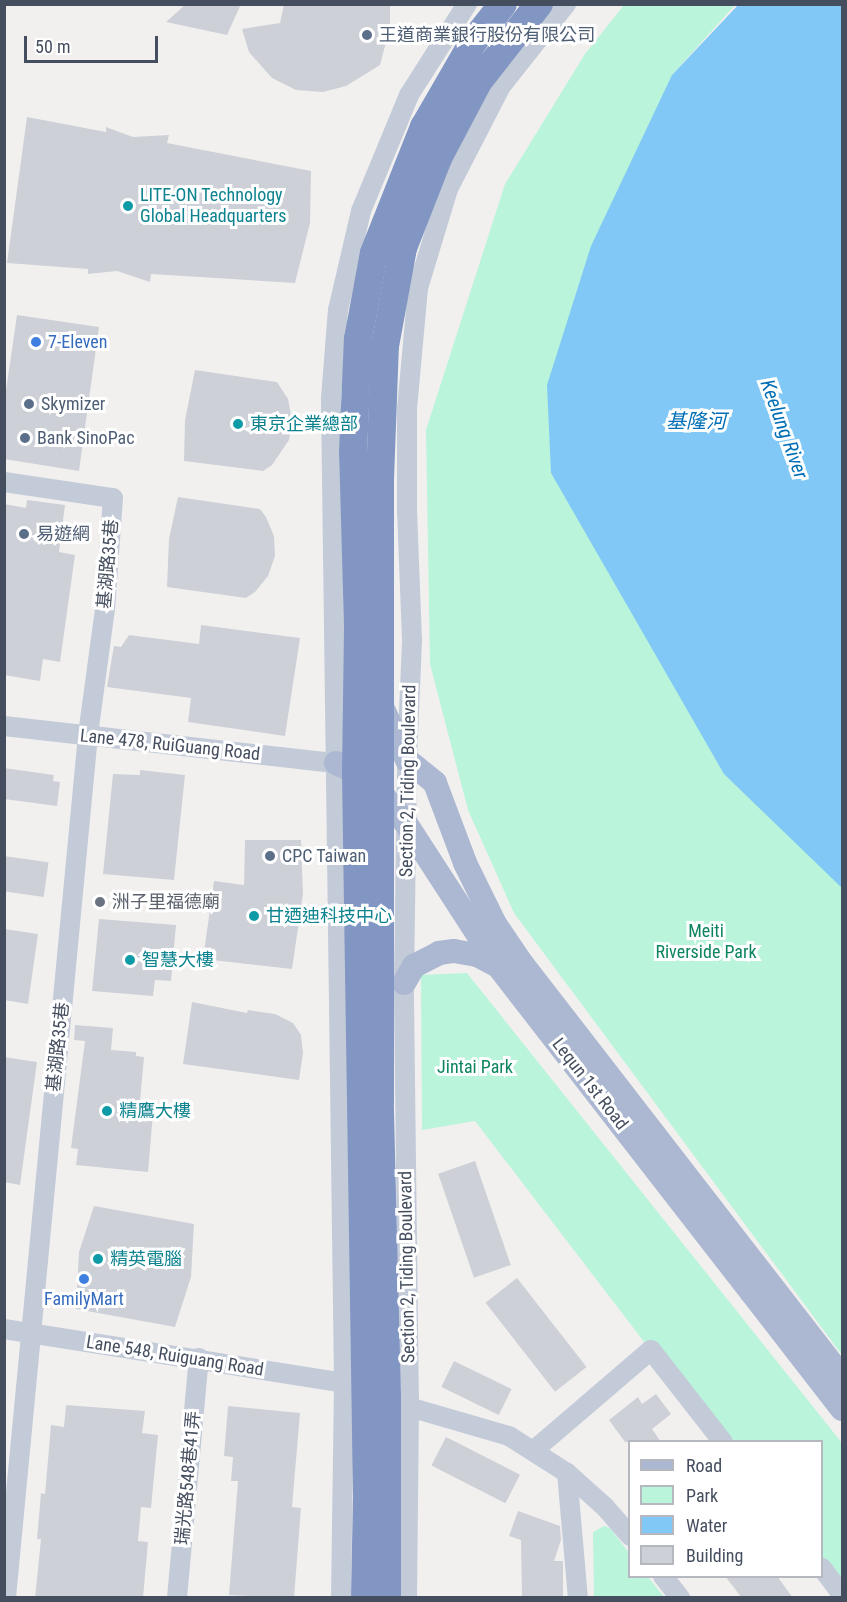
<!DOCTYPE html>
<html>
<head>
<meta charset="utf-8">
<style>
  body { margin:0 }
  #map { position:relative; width:847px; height:1602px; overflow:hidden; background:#f2f0ef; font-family:"Roboto Condensed","Noto Sans TC",sans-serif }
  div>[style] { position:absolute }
  .green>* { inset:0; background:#b9f4db }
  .water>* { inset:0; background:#81c8f6 }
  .building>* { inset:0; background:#ced0d8; transform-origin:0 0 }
  .minor>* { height:20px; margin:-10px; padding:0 10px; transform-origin:10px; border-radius:10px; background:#c4cbd8 }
  .major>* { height:24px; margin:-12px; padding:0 12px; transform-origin:12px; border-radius:12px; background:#acb8d1 }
  .highway>* { height:28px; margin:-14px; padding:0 14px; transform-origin:14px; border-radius:14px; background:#8296c4 }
  .dots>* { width:16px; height:16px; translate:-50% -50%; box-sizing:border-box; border:3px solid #fff; border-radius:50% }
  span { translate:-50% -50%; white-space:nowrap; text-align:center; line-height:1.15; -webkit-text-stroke:6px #fff; paint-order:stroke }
  .service-label { font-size:18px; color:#4e5e75 }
  .left { translate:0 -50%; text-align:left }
  .culture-label { font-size:18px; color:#0d838f }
  .shop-label { font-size:18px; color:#366cbe }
  .street-label { font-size:18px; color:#454e5f }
  .worship-label { font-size:18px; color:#5b616d }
  .park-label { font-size:18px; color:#0c845f }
  .water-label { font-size:20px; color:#006fb7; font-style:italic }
  .frame { position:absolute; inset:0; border:6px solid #454e5f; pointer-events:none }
  .legend { position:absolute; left:628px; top:1440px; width:195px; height:138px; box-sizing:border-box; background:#fff; border:2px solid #b5b8bf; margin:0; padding:8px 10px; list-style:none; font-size:18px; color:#454e5f }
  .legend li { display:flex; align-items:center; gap:12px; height:30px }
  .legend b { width:30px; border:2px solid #b5b8bf }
  .scale { position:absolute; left:24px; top:36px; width:134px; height:27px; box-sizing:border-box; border:3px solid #454e5f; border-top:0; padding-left:8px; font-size:18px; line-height:21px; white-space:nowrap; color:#454e5f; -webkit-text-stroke:4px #fff; paint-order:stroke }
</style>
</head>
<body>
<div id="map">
  <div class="green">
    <div style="clip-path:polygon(624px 5px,735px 5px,672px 75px,842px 879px,842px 1355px,514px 913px,468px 810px,430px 664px,426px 430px,505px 184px,585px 54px)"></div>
    <div style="clip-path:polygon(467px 973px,842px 1443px,842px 1597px,822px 1574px,822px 1442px,720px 1441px,475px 1121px,422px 1130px,421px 975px)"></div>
    <div style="clip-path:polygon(604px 1526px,610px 1528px,629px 1553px,630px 1576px,648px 1577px,664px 1597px,594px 1597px,593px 1532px)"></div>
  </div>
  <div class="water">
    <div style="clip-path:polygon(739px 4px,842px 5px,842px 888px,724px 774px,551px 473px,547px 385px,591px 246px,672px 75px)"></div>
  </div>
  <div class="building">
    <div style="clip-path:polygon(186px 4px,241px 4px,227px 35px,166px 22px)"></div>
    <div style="clip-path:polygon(284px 4px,390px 4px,390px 27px,380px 65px,346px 86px,323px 92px,296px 90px,272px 78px,249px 52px,242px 29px,280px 23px)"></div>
    <div style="clip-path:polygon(27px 117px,106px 132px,106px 127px,133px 137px,169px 135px,167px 143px,311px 171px,310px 223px,295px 283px,151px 274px,150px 282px,117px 271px,88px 274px,88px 269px,7px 263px)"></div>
    <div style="clip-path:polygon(17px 315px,99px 327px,79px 471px,4px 459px,4px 404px)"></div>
    <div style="clip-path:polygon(195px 370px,277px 382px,288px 399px,292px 420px,289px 440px,272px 465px,263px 471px,184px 461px,185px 420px)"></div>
    <div style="clip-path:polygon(178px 497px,260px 509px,266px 517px,274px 536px,275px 556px,268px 576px,255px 592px,246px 598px,167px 587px,169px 539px)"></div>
    <div style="clip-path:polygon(27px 500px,65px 505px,59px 552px,75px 555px,60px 662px,43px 659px,40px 681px,4px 675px,4px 504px,26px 508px)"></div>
    <div style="clip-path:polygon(201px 625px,300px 638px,285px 736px,188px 722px,191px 698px,107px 687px,114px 646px,121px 647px,129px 635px,199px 644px)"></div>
    <div style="clip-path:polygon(4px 768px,54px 775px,53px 781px,60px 782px,57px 806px,4px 799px)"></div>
    <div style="clip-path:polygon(140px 770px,185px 775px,174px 880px,103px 874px,113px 774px,140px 775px)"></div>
    <div style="clip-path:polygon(245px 840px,301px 840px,303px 894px,292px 969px,203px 959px,214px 881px,244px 885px)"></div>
    <div style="left:4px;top:856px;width:45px;height:35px;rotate:8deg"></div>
    <div style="clip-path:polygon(99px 919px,176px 925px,171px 981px,155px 980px,153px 996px,92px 991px)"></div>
    <div style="clip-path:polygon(4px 929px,38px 934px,28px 1004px,4px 1000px)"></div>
    <div style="clip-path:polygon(192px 1002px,247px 1013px,248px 1010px,275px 1014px,293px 1023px,301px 1035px,303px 1053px,299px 1080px,183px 1064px)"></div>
    <div style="clip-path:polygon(75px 1025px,113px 1028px,111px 1050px,136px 1052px,136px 1056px,144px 1057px,139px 1112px,153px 1113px,148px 1172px,76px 1165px,78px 1149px,71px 1148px,85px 1041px,74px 1040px)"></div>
    <div style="clip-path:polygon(4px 1057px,37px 1062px,20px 1185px,4px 1182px)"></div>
    <div style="left:475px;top:1161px;width:110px;height:39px;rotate:71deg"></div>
    <div style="clip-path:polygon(94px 1206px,194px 1224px,191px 1277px,175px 1327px,76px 1309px,79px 1252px)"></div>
    <div style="left:517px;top:1278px;width:113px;height:40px;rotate:52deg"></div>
    <div style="left:454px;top:1361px;width:64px;height:29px;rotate:26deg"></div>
    <div style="clip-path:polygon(656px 1394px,671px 1414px,652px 1429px,661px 1442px,625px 1442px,609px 1420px,638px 1397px,642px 1404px)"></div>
    <div style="clip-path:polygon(66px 1405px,145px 1411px,142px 1433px,158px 1435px,151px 1508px,141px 1507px,138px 1541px,148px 1542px,143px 1598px,35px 1598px,41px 1539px,37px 1539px,41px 1493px,45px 1494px,51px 1425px,64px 1427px)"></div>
    <div style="clip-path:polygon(228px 1406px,300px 1413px,292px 1507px,301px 1508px,294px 1598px,229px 1595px,238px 1481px,231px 1481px,233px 1457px,224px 1456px)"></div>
    <div style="left:446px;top:1437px;width:83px;height:32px;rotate:27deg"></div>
    <div style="clip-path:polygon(518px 1511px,560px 1526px,561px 1540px,554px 1561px,563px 1561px,563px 1598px,522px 1598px,521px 1540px,509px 1536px)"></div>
    <div style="clip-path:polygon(725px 1576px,777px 1576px,793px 1598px,742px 1598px)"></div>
  </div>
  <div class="minor">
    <div style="left:4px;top:482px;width:110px;rotate:8.4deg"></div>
    <div style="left:113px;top:498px;width:111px;rotate:94.1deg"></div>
    <div style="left:105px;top:609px;width:127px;rotate:97.7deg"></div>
    <div style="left:88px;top:735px;width:867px;rotate:95.43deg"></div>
    <div style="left:4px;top:726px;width:334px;rotate:6.4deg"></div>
    <div style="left:4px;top:1329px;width:344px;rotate:9deg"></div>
    <div style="left:409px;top:1407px;width:104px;rotate:16.2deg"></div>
    <div style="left:509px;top:1436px;width:69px;rotate:32.5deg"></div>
    <div style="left:567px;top:1473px;width:51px;rotate:41.8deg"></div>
    <div style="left:605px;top:1507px;width:38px;rotate:49deg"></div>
    <div style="left:533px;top:1451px;width:155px;rotate:-40.6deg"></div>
    <div style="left:651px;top:1350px;width:117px;rotate:52deg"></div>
    <div style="left:567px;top:1473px;width:125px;rotate:85deg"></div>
    <div style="left:822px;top:1568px;width:34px;rotate:53deg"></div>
    <div style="left:663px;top:1576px;width:28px;rotate:52deg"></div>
    <div style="left:177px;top:1598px;width:241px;rotate:-84.8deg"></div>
    <div style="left:341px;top:1598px;width:215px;rotate:-89.2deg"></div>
    <div style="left:344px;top:1383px;width:985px;rotate:-90.76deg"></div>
    <div style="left:331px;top:398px;width:88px;rotate:-85.5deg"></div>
    <div style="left:338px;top:310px;width:102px;rotate:-76.9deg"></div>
    <div style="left:361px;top:211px;width:126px;rotate:-67.5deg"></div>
    <div style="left:409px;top:95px;width:108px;rotate:-57.5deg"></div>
    <div style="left:407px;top:1598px;width:191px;rotate:-89.4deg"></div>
    <div style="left:409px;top:1407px;width:424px;rotate:-90.7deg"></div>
    <div style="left:404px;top:983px;width:223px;rotate:-89.2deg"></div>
    <div style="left:407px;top:760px;width:120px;rotate:-87.6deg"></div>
    <div style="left:412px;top:640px;width:129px;rotate:-92.2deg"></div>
    <div style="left:407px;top:511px;width:102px;rotate:-90deg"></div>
    <div style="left:407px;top:409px;width:121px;rotate:-84.8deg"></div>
    <div style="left:418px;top:288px;width:103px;rotate:-73.1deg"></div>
    <div style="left:448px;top:189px;width:116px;rotate:-62.8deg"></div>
    <div style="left:501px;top:86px;width:105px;rotate:-51.6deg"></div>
  </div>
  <div class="major">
    <div style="left:382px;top:707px;width:59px;rotate:64.7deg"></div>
    <div style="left:407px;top:760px;width:36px;rotate:39deg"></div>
    <div style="left:435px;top:783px;width:85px;rotate:69.4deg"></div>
    <div style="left:465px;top:863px;width:68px;rotate:63.8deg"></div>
    <div style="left:495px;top:924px;width:45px;rotate:56deg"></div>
    <div style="left:520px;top:961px;width:526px;rotate:52.26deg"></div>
    <div style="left:336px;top:763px;width:22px;rotate:24deg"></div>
    <div style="left:356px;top:772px;width:34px;rotate:40deg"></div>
    <div style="left:382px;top:794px;width:36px;rotate:51deg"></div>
    <div style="left:405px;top:822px;width:171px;rotate:57.1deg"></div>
    <div style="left:498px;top:966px;width:561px;rotate:52.17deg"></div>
    <div style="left:404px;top:983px;width:20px;rotate:-60deg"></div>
    <div style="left:414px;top:966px;width:28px;rotate:-27deg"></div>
    <div style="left:439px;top:953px;width:15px;rotate:-8deg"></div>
    <div style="left:454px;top:951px;width:23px;rotate:10deg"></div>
    <div style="left:477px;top:955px;width:24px;rotate:28deg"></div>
  </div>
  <div class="highway">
    <div style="left:365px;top:1598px;width:100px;rotate:-88.9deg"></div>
    <div style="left:367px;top:1498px;width:726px;rotate:-90.87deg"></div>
    <div style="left:356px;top:772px;width:145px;rotate:-89.2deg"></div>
    <div style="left:358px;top:627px;width:175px;rotate:-91.6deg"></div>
    <div style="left:353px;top:452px;width:113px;rotate:-87.5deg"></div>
    <div style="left:358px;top:339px;width:87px;rotate:-79.5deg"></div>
    <div style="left:374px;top:253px;width:136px;rotate:-68.4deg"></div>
    <div style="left:424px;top:127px;width:98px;rotate:-60deg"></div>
    <div style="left:473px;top:42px;width:48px;rotate:-51.7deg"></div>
    <div style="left:387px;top:1598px;width:200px;rotate:-90deg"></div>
    <div style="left:387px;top:1398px;width:297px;rotate:-91.4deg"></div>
    <div style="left:380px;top:1101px;width:621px;rotate:-90deg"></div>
    <div style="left:380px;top:480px;width:134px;rotate:-87.9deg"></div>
    <div style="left:385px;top:346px;width:100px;rotate:-79.6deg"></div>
    <div style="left:403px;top:248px;width:97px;rotate:-68.7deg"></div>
    <div style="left:438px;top:158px;width:86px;rotate:-62.2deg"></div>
    <div style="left:478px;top:82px;width:99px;rotate:-52deg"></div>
  </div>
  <div class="dots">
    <div style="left:367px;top:35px;background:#5c6f8a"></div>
    <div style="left:128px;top:206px;background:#0f9aa8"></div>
    <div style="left:36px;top:342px;background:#3f7fe0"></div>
    <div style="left:29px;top:404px;background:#5c6f8a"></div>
    <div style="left:238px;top:424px;background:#0f9aa8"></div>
    <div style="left:25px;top:438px;background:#5c6f8a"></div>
    <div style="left:24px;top:534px;background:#5c6f8a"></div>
    <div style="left:270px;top:856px;background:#5c6f8a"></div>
    <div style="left:100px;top:902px;background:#6b7280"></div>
    <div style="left:254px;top:916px;background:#0f9aa8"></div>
    <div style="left:130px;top:960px;background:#0f9aa8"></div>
    <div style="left:107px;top:1111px;background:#0f9aa8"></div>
    <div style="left:98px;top:1259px;background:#0f9aa8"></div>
    <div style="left:84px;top:1279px;background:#3f7fe0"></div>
  </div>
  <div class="service-label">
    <span class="left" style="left:379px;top:35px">王道商業銀行股份有限公司</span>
    <span class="left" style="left:41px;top:404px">Skymizer</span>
    <span class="left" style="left:37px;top:438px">Bank SinoPac</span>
    <span class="left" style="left:36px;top:534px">易遊網</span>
    <span class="left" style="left:282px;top:856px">CPC Taiwan</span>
  </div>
  <div class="culture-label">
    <span class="left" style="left:140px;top:206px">LITE-ON Technology<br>Global Headquarters</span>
    <span class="left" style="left:250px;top:424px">東京企業總部</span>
    <span class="left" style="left:266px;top:916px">甘迺迪科技中心</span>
    <span class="left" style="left:142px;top:960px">智慧大樓</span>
    <span class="left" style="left:119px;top:1111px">精鷹大樓</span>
    <span class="left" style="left:110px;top:1259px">精英電腦</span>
  </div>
  <div class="shop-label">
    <span class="left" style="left:48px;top:342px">7-Eleven</span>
    <span style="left:84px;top:1299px">FamilyMart</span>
  </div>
  <div class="street-label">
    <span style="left:108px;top:564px;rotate:-85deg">基湖路35巷</span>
    <span style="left:170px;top:745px;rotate:6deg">Lane 478, RuiGuang Road</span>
    <span style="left:408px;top:781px;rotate:-89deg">Section 2, Tiding Boulevard</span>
    <span style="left:58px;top:1047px;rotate:-84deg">基湖路35巷</span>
    <span style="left:590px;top:1084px;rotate:52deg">Lequn 1st Road</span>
    <span style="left:407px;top:1267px;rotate:-91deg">Section 2, Tiding Boulevard</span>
    <span style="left:175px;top:1356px;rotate:9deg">Lane 548, Ruiguang Road</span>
    <span style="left:188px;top:1478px;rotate:-85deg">瑞光路548巷41弄</span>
  </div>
  <div class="worship-label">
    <span class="left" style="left:112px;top:902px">洲子里福德廟</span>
  </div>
  <div class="park-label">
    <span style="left:706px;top:942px">Meiti<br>Riverside Park</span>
    <span style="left:475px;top:1067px">Jintai Park</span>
  </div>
  <div class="water-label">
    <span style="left:696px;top:421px">基隆河</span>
    <span style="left:784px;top:429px;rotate:70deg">Keelung River</span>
  </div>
  <div class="frame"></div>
  <ul class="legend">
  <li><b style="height:8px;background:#acb8d1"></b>Road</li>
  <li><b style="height:16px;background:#b9f4db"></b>Park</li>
  <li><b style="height:16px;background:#81c8f6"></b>Water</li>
  <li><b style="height:16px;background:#ced0d8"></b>Building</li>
  </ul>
  <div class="scale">50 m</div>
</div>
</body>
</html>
